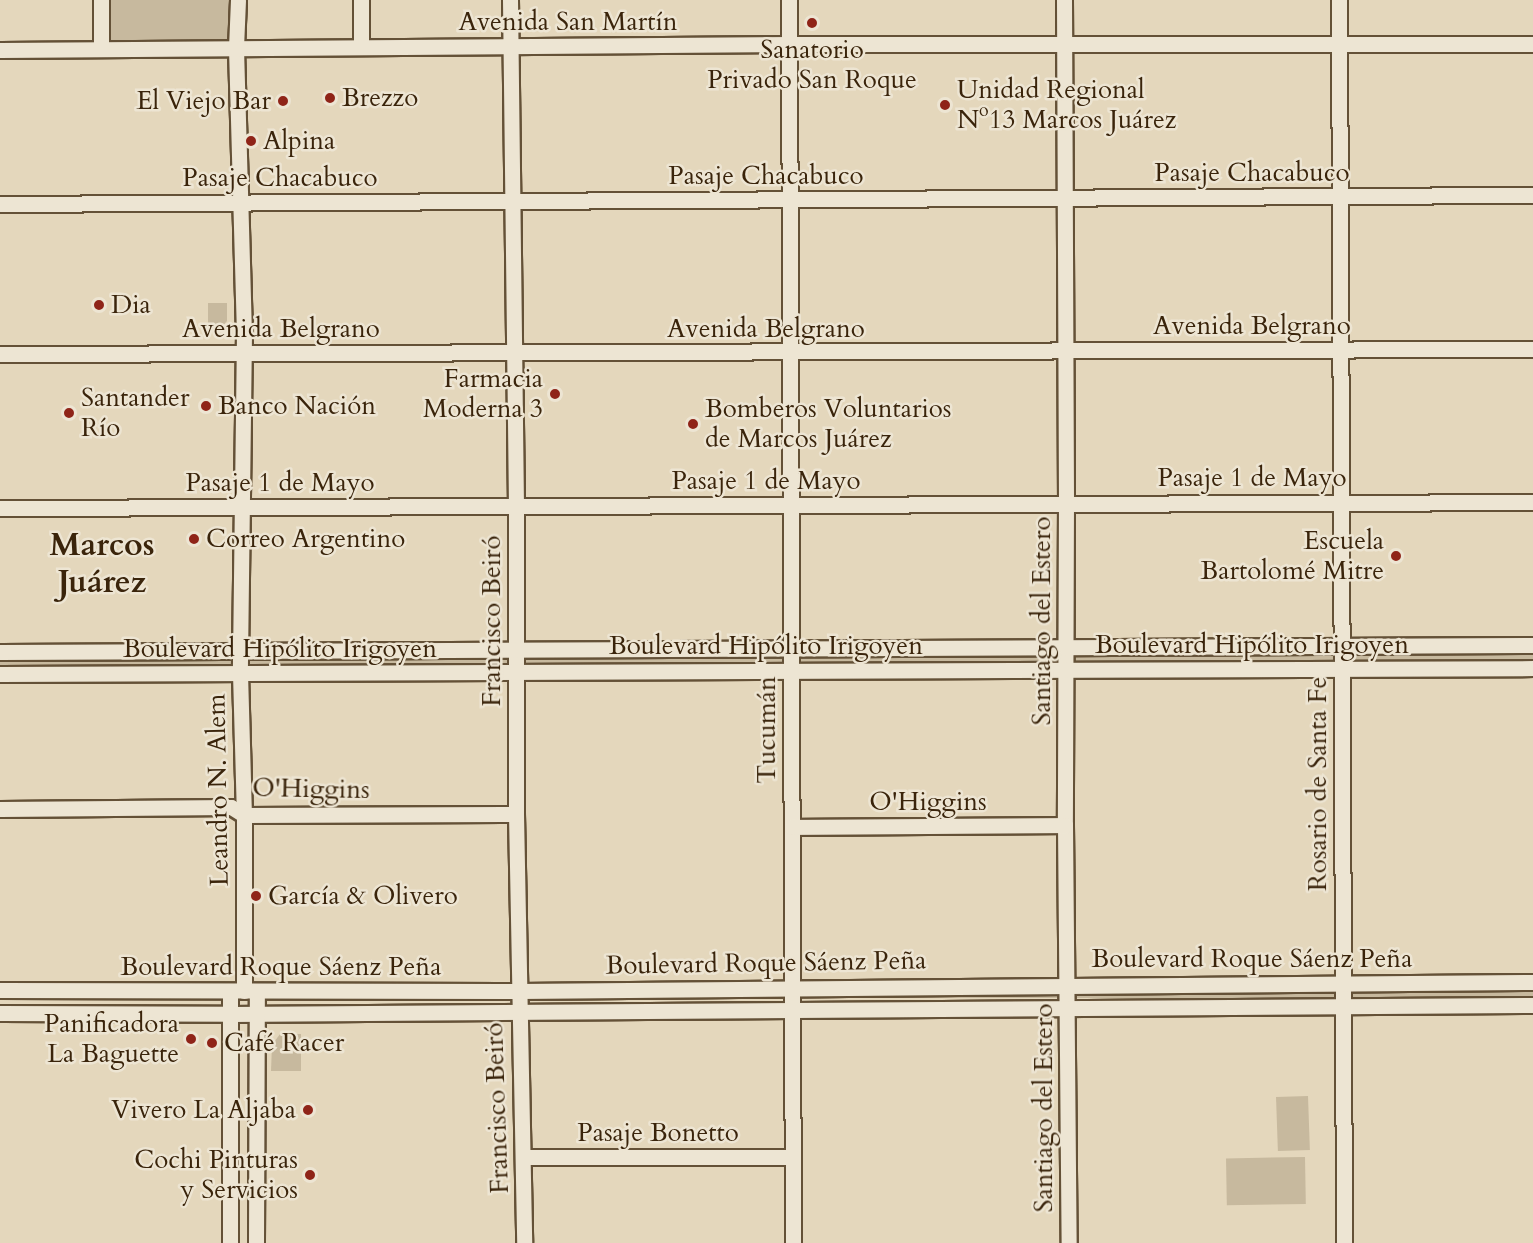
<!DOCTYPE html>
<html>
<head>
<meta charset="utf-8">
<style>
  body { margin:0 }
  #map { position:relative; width:1533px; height:1243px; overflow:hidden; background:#e4d7bc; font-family:Cardo,serif }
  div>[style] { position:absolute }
  .green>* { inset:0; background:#c7b99e; transform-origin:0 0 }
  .roads { filter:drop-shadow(2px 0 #645137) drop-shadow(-2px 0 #645137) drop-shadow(0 2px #645137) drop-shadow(0 -2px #645137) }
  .minor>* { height:15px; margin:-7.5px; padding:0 7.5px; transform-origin:7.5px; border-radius:7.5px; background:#ede5d3 }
  .dots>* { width:16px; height:16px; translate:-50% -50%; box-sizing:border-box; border:3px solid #ede5d3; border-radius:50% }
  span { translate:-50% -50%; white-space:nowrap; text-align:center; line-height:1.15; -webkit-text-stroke:5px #ede5d3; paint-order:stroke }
  .street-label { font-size:26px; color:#3a240b }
  .poi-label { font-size:26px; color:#3a240b }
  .left { translate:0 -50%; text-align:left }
  .right { translate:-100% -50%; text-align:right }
  .district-label { font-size:32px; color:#3a240b; font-weight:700 }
</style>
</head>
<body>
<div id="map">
  <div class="green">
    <div style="clip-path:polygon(102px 0,238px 0,237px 43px,102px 50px)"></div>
    <div style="clip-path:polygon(208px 303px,227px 303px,227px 321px,220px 329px,208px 329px)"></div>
    <div style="left:1533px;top:645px;width:23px;height:1533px;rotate:90deg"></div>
    <div style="left:1533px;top:990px;width:8px;height:1533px;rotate:90deg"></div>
    <div style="clip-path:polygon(280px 1034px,301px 1034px,301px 1071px,271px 1071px,272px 1045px)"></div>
    <div style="left:1308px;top:1096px;width:54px;height:32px;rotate:88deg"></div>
    <div style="left:1305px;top:1157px;width:47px;height:79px;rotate:89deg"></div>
  </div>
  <div class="roads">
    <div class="minor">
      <div style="left:238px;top:0;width:48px;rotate:92.4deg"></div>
      <div style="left:236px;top:48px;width:285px;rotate:88.4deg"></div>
      <div style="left:244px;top:333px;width:340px;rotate:90.7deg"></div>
      <div style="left:240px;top:673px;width:142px;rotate:88.4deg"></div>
      <div style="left:244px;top:815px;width:176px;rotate:90deg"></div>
      <div style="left:361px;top:0;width:47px;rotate:90deg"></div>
      <div style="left:510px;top:0;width:506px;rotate:89.32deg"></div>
      <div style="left:516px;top:506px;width:308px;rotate:90deg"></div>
      <div style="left:516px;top:814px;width:429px;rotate:88.9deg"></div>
      <div style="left:789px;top:0;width:1243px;rotate:89.82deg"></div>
      <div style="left:1064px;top:0;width:502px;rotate:89.77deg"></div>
      <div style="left:1066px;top:502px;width:323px;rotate:90.2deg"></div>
      <div style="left:1065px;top:825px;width:418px;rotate:89.5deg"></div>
      <div style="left:1339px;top:0;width:1243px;rotate:89.77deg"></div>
      <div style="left:101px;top:49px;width:49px;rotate:-90deg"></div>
      <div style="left:0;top:50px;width:789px;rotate:-0.44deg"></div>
      <div style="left:789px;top:44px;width:744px"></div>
      <div style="left:0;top:204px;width:1533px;rotate:-0.34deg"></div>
      <div style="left:0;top:354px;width:1533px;rotate:-0.19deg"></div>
      <div style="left:0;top:508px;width:1533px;rotate:-0.22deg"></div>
      <div style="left:0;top:652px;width:1533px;rotate:-0.26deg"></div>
      <div style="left:0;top:674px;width:1533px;rotate:-0.22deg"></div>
      <div style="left:0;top:809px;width:231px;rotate:-0.5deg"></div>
      <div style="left:231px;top:807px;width:15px;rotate:32deg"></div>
      <div style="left:244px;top:815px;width:272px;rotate:-0.2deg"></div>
      <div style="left:792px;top:827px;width:273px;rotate:-0.4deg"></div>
      <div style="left:0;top:990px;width:519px;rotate:0.11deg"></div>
      <div style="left:519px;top:991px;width:1014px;rotate:-0.51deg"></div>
      <div style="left:0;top:1013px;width:231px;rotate:0.2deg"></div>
      <div style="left:231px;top:1014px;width:1302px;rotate:-0.4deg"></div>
      <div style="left:523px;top:1157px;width:270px"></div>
      <div style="left:230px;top:1243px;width:252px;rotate:-90deg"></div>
      <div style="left:256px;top:1243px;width:252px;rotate:-89.8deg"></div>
    </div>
  </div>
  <div class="dots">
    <div style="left:812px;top:23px;background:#8f2418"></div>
    <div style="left:330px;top:98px;background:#8f2418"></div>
    <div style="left:283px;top:101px;background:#8f2418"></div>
    <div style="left:945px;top:105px;background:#8f2418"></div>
    <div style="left:251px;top:141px;background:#8f2418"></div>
    <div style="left:99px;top:305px;background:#8f2418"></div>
    <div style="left:555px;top:394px;background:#8f2418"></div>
    <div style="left:206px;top:406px;background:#8f2418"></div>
    <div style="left:69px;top:413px;background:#8f2418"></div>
    <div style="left:693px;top:424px;background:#8f2418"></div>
    <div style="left:194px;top:539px;background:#8f2418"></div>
    <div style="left:1396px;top:556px;background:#8f2418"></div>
    <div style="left:256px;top:896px;background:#8f2418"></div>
    <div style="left:191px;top:1039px;background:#8f2418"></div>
    <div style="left:212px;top:1043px;background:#8f2418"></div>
    <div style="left:308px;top:1110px;background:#8f2418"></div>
    <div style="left:310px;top:1175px;background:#8f2418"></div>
  </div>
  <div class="street-label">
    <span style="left:568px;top:22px">Avenida San Martín</span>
    <span style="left:1252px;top:173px">Pasaje Chacabuco</span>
    <span style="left:766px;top:176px">Pasaje Chacabuco</span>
    <span style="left:280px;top:178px">Pasaje Chacabuco</span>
    <span style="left:1252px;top:326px">Avenida Belgrano</span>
    <span style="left:281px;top:329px">Avenida Belgrano</span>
    <span style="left:766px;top:329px">Avenida Belgrano</span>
    <span style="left:1252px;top:478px">Pasaje 1 de Mayo</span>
    <span style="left:766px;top:481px">Pasaje 1 de Mayo</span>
    <span style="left:280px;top:483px">Pasaje 1 de Mayo</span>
    <span style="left:492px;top:621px;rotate:-90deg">Francisco Beiró</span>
    <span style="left:1042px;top:621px;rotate:-90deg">Santiago del Estero</span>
    <span style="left:1252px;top:645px">Boulevard Hipólito Irigoyen</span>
    <span style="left:766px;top:646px">Boulevard Hipólito Irigoyen</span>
    <span style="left:280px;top:649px">Boulevard Hipólito Irigoyen</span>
    <span style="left:767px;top:730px;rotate:-90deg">Tucumán</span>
    <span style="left:1318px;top:784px;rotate:-90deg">Rosario de Santa Fe</span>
    <span style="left:311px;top:789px;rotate:1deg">O'Higgins</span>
    <span style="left:218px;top:790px;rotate:-91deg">Leandro N. Alem</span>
    <span style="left:928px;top:802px">O'Higgins</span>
    <span style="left:1252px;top:959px">Boulevard Roque Sáenz Peña</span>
    <span style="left:766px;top:963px;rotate:-1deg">Boulevard Roque Sáenz Peña</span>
    <span style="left:281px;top:967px">Boulevard Roque Sáenz Peña</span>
    <span style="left:497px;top:1108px;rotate:-92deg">Francisco Beiró</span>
    <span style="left:1044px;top:1108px;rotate:-90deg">Santiago del Estero</span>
    <span style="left:658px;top:1133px">Pasaje Bonetto</span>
  </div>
  <div class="poi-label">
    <span style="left:812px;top:65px">Sanatorio<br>Privado San Roque</span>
    <span class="left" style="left:957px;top:105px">Unidad Regional<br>Nº13 Marcos Juárez</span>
    <span class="left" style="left:342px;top:98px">Brezzo</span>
    <span class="right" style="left:271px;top:101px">El Viejo Bar</span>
    <span class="left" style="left:263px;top:141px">Alpina</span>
    <span class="left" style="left:111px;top:305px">Dia</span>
    <span class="right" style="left:543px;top:394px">Farmacia<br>Moderna 3</span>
    <span class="left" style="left:81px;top:413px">Santander<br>Río</span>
    <span class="left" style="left:218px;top:406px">Banco Nación</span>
    <span class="left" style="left:705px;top:424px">Bomberos Voluntarios<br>de Marcos Juárez</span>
    <span class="left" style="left:206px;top:539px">Correo Argentino</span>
    <span class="right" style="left:1384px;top:556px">Escuela<br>Bartolomé Mitre</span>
    <span class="left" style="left:268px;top:896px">García &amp; Olivero</span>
    <span class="right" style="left:179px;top:1039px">Panificadora<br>La Baguette</span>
    <span class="left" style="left:224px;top:1043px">Café Racer</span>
    <span class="right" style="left:296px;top:1110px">Vivero La Aljaba</span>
    <span class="right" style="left:298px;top:1175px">Cochi Pinturas<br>y Servicios</span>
  </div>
  <div class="district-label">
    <span style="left:102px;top:564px">Marcos<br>Juárez</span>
  </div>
</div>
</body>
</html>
